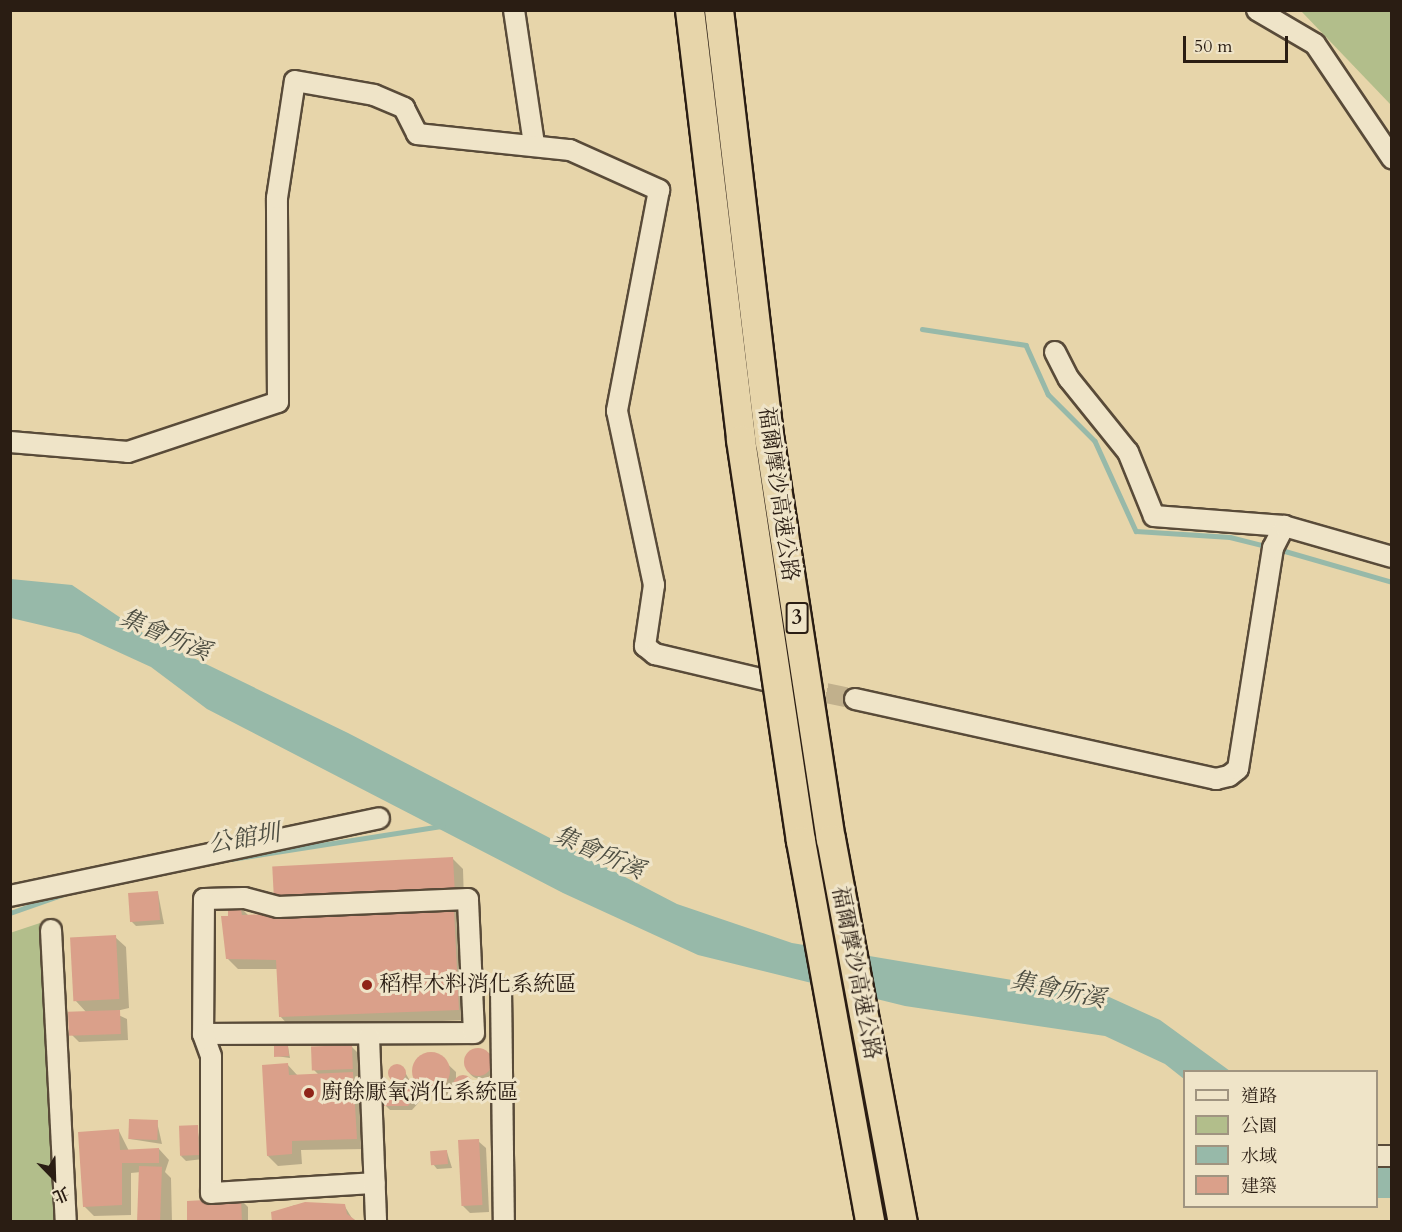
<!DOCTYPE html>
<html>
<head>
<meta charset="utf-8">
<style>
  body { margin:0 }
  #map { position:relative; width:1402px; height:1232px; overflow:hidden; background:#e7d5aa; font-family:Cardo,"Noto Serif TC",serif }
  div>[style] { position:absolute }
  .green>* { inset:0; background:#b2be8b }
  .water>* { inset:0; background:#97b9a9; transform-origin:0 0 }
  .shadow>* { inset:0; background:#0003 }
  .round { border-radius:50% }
  .stream>* { height:4.5px; margin:-2.25px; padding:0 2.25px; transform-origin:2.25px; border-radius:2.25px; background:#97b9a9 }
  .building>* { inset:0; background:#daa08a; transform-origin:0 0 }
  .minor-tunnel>* { height:20px; margin-top:-10px; transform-origin:0; background:repeating-linear-gradient(90deg,#c1b08c 0 20px,transparent 0 30px) }
  .roads { filter:drop-shadow(2px 0 #594b39) drop-shadow(-2px 0 #594b39) drop-shadow(0 2px #594b39) drop-shadow(0 -2px #594b39) }
  .minor>* { height:20px; margin:-10px; padding:0 10px; transform-origin:10px; border-radius:10px; background:#efe4c8 }
  .bridges { filter:drop-shadow(2px 0 #2a1d13) drop-shadow(-2px 0 #2a1d13) drop-shadow(0 2px #2a1d13) drop-shadow(0 -2px #2a1d13) }
  .highway-bridge>* { height:28px; margin:-14px; padding:0 14px; transform-origin:14px; border-radius:14px; background:#e7d5aa }
  .dots>* { width:16px; height:16px; translate:-50% -50%; box-sizing:border-box; border:3px solid #efe4c8; border-radius:50% }
  span { translate:-50% -50%; white-space:nowrap; text-align:center; line-height:1.15; -webkit-text-stroke:6px #efe4c8; paint-order:stroke }
  .shield-label span { padding:2px 4px; background:#efe4c8; border:2px solid; border-radius:4px; -webkit-text-stroke-width:0 }
  .shield-label { font-size:21px; color:#2a1d13; font-weight:700 }
  .street-label { font-size:22px; color:#2a1d13 }
  .poi-label { font-size:22px; color:#2a1d13 }
  .left { translate:0 -50%; text-align:left }
  .water-label { font-size:24px; color:#4b4c40; font-style:italic }
  .frame { position:absolute; inset:0; border:12px solid #2a1d13; pointer-events:none }
  .legend { position:absolute; left:1183px; top:1070px; width:195px; height:138px; box-sizing:border-box; background:#efe4c8; border:2px solid #a09480; margin:0; padding:8px 10px; list-style:none; font-size:18px; color:#2a1d13 }
  .legend li { display:flex; align-items:center; gap:12px; height:30px }
  .legend b { width:30px; border:2px solid #a09480 }
  .north { position:absolute; left:24px; top:1148px; width:60px; height:60px; -webkit-text-stroke:4px #efe4c8; paint-order:stroke; rotate:157deg; font-size:16px; font-weight:700; line-height:24px; text-align:center; color:#2a1d13 }
  .north::after { content:''; display:block; margin:auto; width:21px; height:27px; background:#2a1d13; clip-path:polygon(50% 0,100% 100%,50% 72%,0 100%) }
  .scale { position:absolute; left:1183px; top:36px; width:105px; height:27px; box-sizing:border-box; border:3px solid #2a1d13; border-top:0; padding-left:8px; font-size:18px; line-height:21px; white-space:nowrap; color:#2a1d13; -webkit-text-stroke:4px #efe4c8; paint-order:stroke }
</style>
</head>
<body>
<div id="map">
  <div class="green">
    <div style="clip-path:polygon(1301px 11px,1391px 11px,1391px 105px)"></div>
    <div style="clip-path:polygon(40px 923px,57px 1221px,11px 1221px,10px 933px)"></div>
  </div>
  <div class="water">
    <div style="clip-path:polygon(11px 579px,72px 585px,146px 635px,348px 733px,677px 904px,792px 943px,1107px 996px,1160px 1020px,1230px 1071px,1184px 1072px,1184px 1079px,1165px 1064px,1105px 1036px,905px 1006px,698px 955px,563px 893px,207px 709px,151px 667px,79px 634px,11px 618px)"></div>
    <div style="left:1391px;top:1158px;width:40px;height:15px;rotate:90deg"></div>
  </div>
  <div class="shadow">
    <div style="clip-path:polygon(453px 859px,463px 869px,464px 902px,285px 908px)"></div>
    <div style="clip-path:polygon(158px 893px,164px 924px,136px 926px,131px 921px)"></div>
    <div style="clip-path:polygon(240px 907px,250px 917px,454px 910px,464px 920px,468px 1020px,290px 1027px,280px 1016px,278px 969px,238px 969px,228px 959px,229px 917px)"></div>
    <div style="clip-path:polygon(115px 937px,126px 947px,129px 1008px,112px 1012px,127px 1019px,128px 1040px,79px 1042px,71px 1034px,87px 1013px,75px 1000px)"></div>
    <div style="clip-path:polygon(288px 1047px,290px 1058px,276px 1056px)"></div>
    <div style="clip-path:polygon(352px 1047px,359px 1054px,360px 1076px,355px 1076px,363px 1084px,366px 1149px,301px 1150px,302px 1164px,278px 1166px,268px 1156px,287px 1064px,298px 1076px,319px 1075px,314px 1070px)"></div>
    <div class="round" style="left:467px;top:1051px;width:28px;height:28px"></div>
    <div style="clip-path:polygon(439px 1056px,456px 1072px,456px 1083px,465px 1078px,476px 1093px,469px 1099px,456px 1084px,446px 1096px,435px 1096px,418px 1082px,415px 1066px,422px 1057px)"></div>
    <div style="clip-path:polygon(402px 1067px,410px 1081px,403px 1084px,421px 1100px,412px 1110px,390px 1110px,386px 1106px,399px 1086px,391px 1070px)"></div>
    <div style="clip-path:polygon(157px 1122px,162px 1144px,130px 1139px)"></div>
    <div style="clip-path:polygon(197px 1127px,203px 1159px,186px 1161px,181px 1156px)"></div>
    <div style="clip-path:polygon(119px 1131px,129px 1151px,159px 1149px,169px 1160px,165px 1172px,171px 1178px,172px 1222px,143px 1222px,141px 1172px,131px 1173px,131px 1215px,94px 1216px,84px 1206px)"></div>
    <div style="clip-path:polygon(478px 1141px,486px 1148px,489px 1212px,470px 1213px,463px 1206px)"></div>
    <div style="clip-path:polygon(447px 1152px,452px 1168px,437px 1169px,433px 1164px)"></div>
    <div style="clip-path:polygon(241px 1200px,248px 1207px,248px 1222px,189px 1222px)"></div>
    <div style="clip-path:polygon(295px 1205px,344px 1205px,353px 1220px,273px 1213px)"></div>
  </div>
  <div class="stream">
    <div style="left:922px;top:329px;width:105px;rotate:8.7deg"></div>
    <div style="left:1026px;top:345px;width:54px;rotate:65.8deg"></div>
    <div style="left:1048px;top:394px;width:66px;rotate:45deg"></div>
    <div style="left:1095px;top:441px;width:99px;rotate:65.5deg"></div>
    <div style="left:1136px;top:531px;width:94px;rotate:3.7deg"></div>
    <div style="left:1230px;top:537px;width:38px;rotate:14deg"></div>
    <div style="left:1278px;top:549px;width:119px;rotate:16.1deg"></div>
    <div style="left:231px;top:859px;width:214px;rotate:-8.9deg"></div>
    <div style="left:10px;top:913px;width:57px;rotate:-19.4deg"></div>
  </div>
  <div class="building">
    <div style="left:453px;top:857px;width:35px;height:181px;rotate:87deg"></div>
    <div style="left:158px;top:891px;width:29px;height:30px;rotate:86deg"></div>
    <div style="clip-path:polygon(240px 905px,242px 915px,454px 909px,459px 1010px,279px 1017px,276px 960px,226px 959px,221px 916px,228px 916px,228px 907px)"></div>
    <div style="left:116px;top:935px;width:64px;height:46px;rotate:87deg"></div>
    <div style="left:120px;top:1010px;width:24px;height:52px;rotate:88deg"></div>
    <div style="left:352px;top:1045px;width:24px;height:41px;rotate:88deg"></div>
    <div style="clip-path:polygon(274px 1046px,288px 1046px,289px 1056px,274px 1057px)"></div>
    <div class="round" style="left:464px;top:1048px;width:28px;height:28px"></div>
    <div class="round" style="left:412px;top:1052px;width:38px;height:38px"></div>
    <div style="clip-path:polygon(288px 1063px,289px 1075px,353px 1072px,357px 1139px,292px 1141px,292px 1154px,267px 1156px,262px 1065px)"></div>
    <div class="round" style="left:388px;top:1064px;width:18px;height:18px"></div>
    <div class="round" style="left:453px;top:1075px;width:20px;height:20px"></div>
    <div style="clip-path:polygon(406px 1084px,417px 1095px,408px 1106px,384px 1106px,386px 1085px)"></div>
    <div style="left:129px;top:1119px;width:29px;height:20px;rotate:2deg"></div>
    <div style="left:198px;top:1125px;width:30px;height:19px;rotate:88deg"></div>
    <div style="clip-path:polygon(119px 1129px,120px 1150px,159px 1148px,159px 1163px,122px 1163px,122px 1205px,83px 1207px,78px 1132px)"></div>
    <div style="left:479px;top:1139px;width:66px;height:21px;rotate:87deg"></div>
    <div style="left:447px;top:1150px;width:14px;height:17px;rotate:86deg"></div>
    <div style="left:139px;top:1166px;width:23px;height:56px;rotate:2deg"></div>
    <div style="clip-path:polygon(241px 1198px,242px 1222px,187px 1222px,187px 1201px)"></div>
    <div style="clip-path:polygon(305px 1202px,345px 1204px,347px 1214px,358px 1222px,272px 1222px,271px 1212px)"></div>
  </div>
  <div class="minor-tunnel">
    <div style="left:797px;top:687px;width:59px;rotate:11.7deg"></div>
  </div>
  <div class="roads">
    <div class="minor">
      <div style="left:514px;top:10px;width:135px;rotate:81.5deg"></div>
      <div style="left:1257px;top:10px;width:67px;rotate:30.4deg"></div>
      <div style="left:1315px;top:44px;width:138px;rotate:56deg"></div>
      <div style="left:1055px;top:352px;width:30px;rotate:63deg"></div>
      <div style="left:1069px;top:379px;width:94px;rotate:51.1deg"></div>
      <div style="left:1128px;top:452px;width:69px;rotate:67.9deg"></div>
      <div style="left:1154px;top:516px;width:130px;rotate:4.4deg"></div>
      <div style="left:10px;top:442px;width:118px;rotate:4.8deg"></div>
      <div style="left:128px;top:452px;width:158px;rotate:-18.4deg"></div>
      <div style="left:278px;top:402px;width:204px;rotate:-90.3deg"></div>
      <div style="left:277px;top:198px;width:118px;rotate:-81.3deg"></div>
      <div style="left:295px;top:81px;width:80px;rotate:10deg"></div>
      <div style="left:374px;top:95px;width:33px;rotate:23deg"></div>
      <div style="left:404px;top:108px;width:29px;rotate:63deg"></div>
      <div style="left:417px;top:134px;width:154px;rotate:6deg"></div>
      <div style="left:570px;top:150px;width:98px;rotate:24.2deg"></div>
      <div style="left:659px;top:190px;width:225px;rotate:100.8deg"></div>
      <div style="left:617px;top:411px;width:178px;rotate:78deg"></div>
      <div style="left:654px;top:585px;width:62px;rotate:98.4deg"></div>
      <div style="left:645px;top:646px;width:13px;rotate:39deg"></div>
      <div style="left:655px;top:654px;width:130px;rotate:13.3deg"></div>
      <div style="left:855px;top:699px;width:370px;rotate:12.5deg"></div>
      <div style="left:1216px;top:779px;width:13px;rotate:-13deg"></div>
      <div style="left:1229px;top:776px;width:11px;rotate:-38deg"></div>
      <div style="left:1238px;top:769px;width:224px;rotate:-81deg"></div>
      <div style="left:1273px;top:548px;width:25px;rotate:-63deg"></div>
      <div style="left:1284px;top:526px;width:112px;rotate:16deg"></div>
      <div style="left:10px;top:896px;width:377px;rotate:-11.9deg"></div>
      <div style="left:51px;top:930px;width:292px;rotate:87.1deg"></div>
      <div style="left:501px;top:989px;width:233px;rotate:89.3deg"></div>
      <div style="left:203px;top:1034px;width:271px;rotate:-0.2deg"></div>
      <div style="left:474px;top:1033px;width:134px;rotate:-92.6deg"></div>
      <div style="left:468px;top:899px;width:190px;rotate:177.6deg"></div>
      <div style="left:278px;top:907px;width:35px;rotate:-165deg"></div>
      <div style="left:244px;top:898px;width:40px;rotate:178.6deg"></div>
      <div style="left:204px;top:899px;width:135px;rotate:90.4deg"></div>
      <div style="left:203px;top:1034px;width:23px;rotate:70deg"></div>
      <div style="left:211px;top:1056px;width:137px;rotate:90deg"></div>
      <div style="left:211px;top:1193px;width:164px;rotate:-3.5deg"></div>
      <div style="left:369px;top:1037px;width:185px;rotate:87.8deg"></div>
      <div style="left:1376px;top:1156px;width:16px"></div>
    </div>
  </div>
  <div class="bridges">
    <div class="highway-bridge">
      <div style="left:690px;top:10px;width:433px;rotate:83.2deg"></div>
      <div style="left:741px;top:440px;width:405px;rotate:81.5deg"></div>
      <div style="left:801px;top:841px;width:387px;rotate:79.7deg"></div>
      <div style="left:719px;top:10px;width:435px;rotate:83.3deg"></div>
      <div style="left:770px;top:442px;width:402px;rotate:81.3deg"></div>
      <div style="left:831px;top:839px;width:390px;rotate:79.4deg"></div>
    </div>
  </div>
  <div class="dots">
    <div style="left:367px;top:985px;background:#8f2418"></div>
    <div style="left:309px;top:1093px;background:#8f2418"></div>
  </div>
  <div class="shield-label">
    <span style="left:797px;top:618px">3</span>
  </div>
  <div class="street-label">
    <span style="left:778px;top:494px;rotate:82deg">福爾摩沙高速公路</span>
    <span style="left:856px;top:973px;rotate:79deg">福爾摩沙高速公路</span>
  </div>
  <div class="poi-label">
    <span class="left" style="left:379px;top:985px">稻桿木料消化系統區</span>
    <span class="left" style="left:321px;top:1093px">廚餘厭氧消化系統區</span>
  </div>
  <div class="water-label">
    <span style="left:165px;top:635px;rotate:23deg">集會所溪</span>
    <span style="left:244px;top:839px;rotate:-10deg">公館圳</span>
    <span style="left:599px;top:853px;rotate:24deg">集會所溪</span>
    <span style="left:1058px;top:990px;rotate:12deg">集會所溪</span>
  </div>
  <div class="frame"></div>
  <ul class="legend">
  <li><b style="height:8px;background:#efe4c8"></b>道路</li>
  <li><b style="height:16px;background:#b2be8b"></b>公園</li>
  <li><b style="height:16px;background:#97b9a9"></b>水域</li>
  <li><b style="height:16px;background:#daa08a"></b>建築</li>
  </ul>
  <div class="north">北</div>
  <div class="scale">50 m</div>
</div>
</body>
</html>
